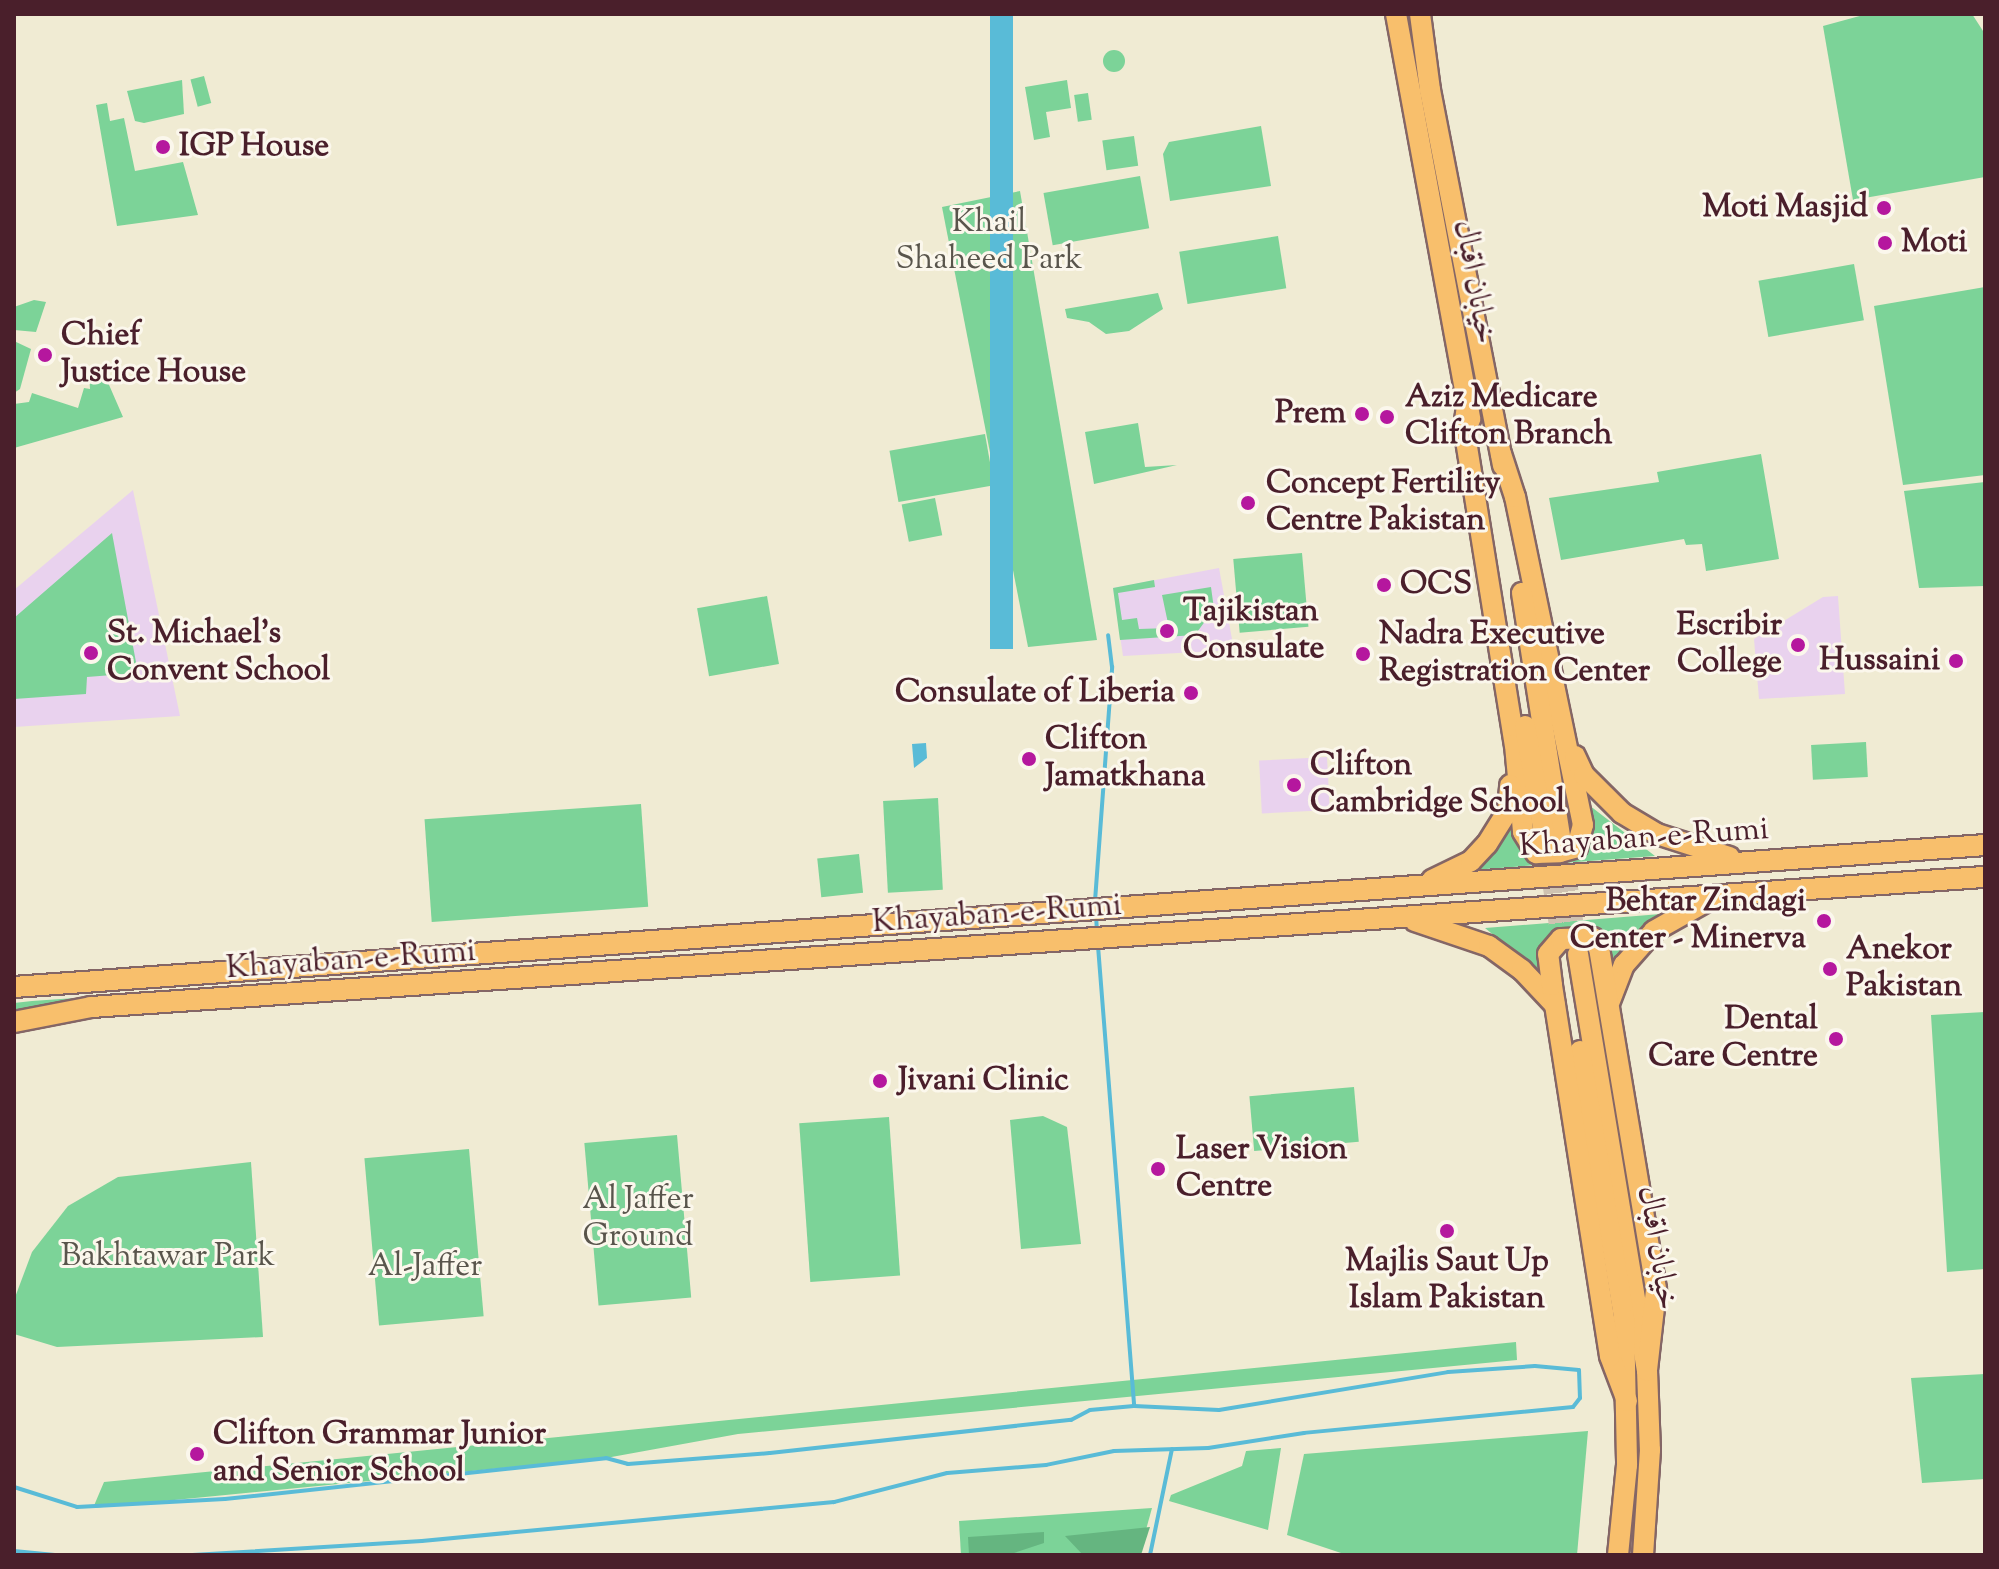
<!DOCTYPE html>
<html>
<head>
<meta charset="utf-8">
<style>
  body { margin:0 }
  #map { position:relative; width:1999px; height:1569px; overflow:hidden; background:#f0ebd3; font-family:"Sorts Mill Goudy",Amiri,serif }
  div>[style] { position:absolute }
  .built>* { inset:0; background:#e9d2ee; transform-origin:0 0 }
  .green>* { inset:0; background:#7cd398; transform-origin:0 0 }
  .round { border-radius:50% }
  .forest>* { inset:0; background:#65b580 }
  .water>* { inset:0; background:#59bbd7; transform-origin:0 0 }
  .stream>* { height:4px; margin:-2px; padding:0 2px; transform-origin:2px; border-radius:2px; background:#59bbd7 }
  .primary-tunnel>* { height:20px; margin-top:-10px; transform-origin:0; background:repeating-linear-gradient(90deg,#cfc2b1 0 20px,transparent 0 30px) }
  .roads { filter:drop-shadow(2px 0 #846666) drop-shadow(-2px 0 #846666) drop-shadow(0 2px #846666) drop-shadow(0 -2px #846666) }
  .primary>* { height:20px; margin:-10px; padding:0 10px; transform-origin:10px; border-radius:10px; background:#f8bf6c }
  .dots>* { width:22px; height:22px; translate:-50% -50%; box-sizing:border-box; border:4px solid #fbf7ec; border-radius:50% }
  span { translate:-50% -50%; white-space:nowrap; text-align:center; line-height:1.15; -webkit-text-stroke:6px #fbf7ec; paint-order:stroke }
  .poi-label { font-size:32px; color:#4a1f2b; font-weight:700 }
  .left { translate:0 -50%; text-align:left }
  .right { translate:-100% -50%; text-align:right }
  .park-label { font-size:32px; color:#59554c }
  .street-label { font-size:32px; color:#4a1f2b }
  .frame { position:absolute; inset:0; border:16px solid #4a1f2b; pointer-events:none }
</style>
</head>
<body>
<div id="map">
  <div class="built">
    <div style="clip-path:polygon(133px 490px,180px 716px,14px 727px,14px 590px)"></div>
    <div style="clip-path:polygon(1219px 568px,1234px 650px,1123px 656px,1113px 588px)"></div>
    <div style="clip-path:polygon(1838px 596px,1845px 694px,1759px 699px,1754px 639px,1823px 597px)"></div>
    <div style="left:1327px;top:757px;width:53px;height:68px;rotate:87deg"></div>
  </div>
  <div class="green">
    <div style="clip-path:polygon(1867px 14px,1972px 14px,1985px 34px,1985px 177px,1853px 200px,1823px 26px)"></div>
    <div class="round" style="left:1103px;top:50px;width:22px;height:22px"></div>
    <div style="left:204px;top:76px;width:28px;height:14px;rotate:75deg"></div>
    <div style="clip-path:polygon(182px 80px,184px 114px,144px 123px,135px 121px,127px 91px)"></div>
    <div style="clip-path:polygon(1067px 80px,1071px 108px,1046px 112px,1050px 137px,1034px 140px,1025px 87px)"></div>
    <div style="left:1088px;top:93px;width:27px;height:14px;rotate:82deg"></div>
    <div style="clip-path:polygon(107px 103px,110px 121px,124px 118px,135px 171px,183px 162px,198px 215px,117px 226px,96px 105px)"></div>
    <div style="clip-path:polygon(1261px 126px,1271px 186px,1170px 201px,1163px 154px,1169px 142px)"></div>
    <div style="left:1134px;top:136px;width:30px;height:32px;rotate:82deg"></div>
    <div style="left:1140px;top:176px;width:53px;height:98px;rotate:80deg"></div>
    <div style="clip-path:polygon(1020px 191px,1097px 640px,1028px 647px,942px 207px)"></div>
    <div style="left:1278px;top:236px;width:53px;height:100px;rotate:81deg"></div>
    <div style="left:1854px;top:264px;width:57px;height:97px;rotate:80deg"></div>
    <div style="clip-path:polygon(1985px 287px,1985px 475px,1903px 485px,1874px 306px)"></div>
    <div style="clip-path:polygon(1158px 293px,1163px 309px,1129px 331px,1106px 334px,1089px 322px,1067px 318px,1065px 309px)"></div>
    <div style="clip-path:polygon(34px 300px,46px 302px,36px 332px,14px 330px,14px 307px)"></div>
    <div style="clip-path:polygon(14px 341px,31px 349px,20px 389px,14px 393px)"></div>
    <div style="clip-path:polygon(89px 371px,103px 371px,123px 417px,14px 448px,14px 404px,29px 402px,32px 393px,78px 408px,84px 388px,90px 389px)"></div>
    <div style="clip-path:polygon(1138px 423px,1145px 467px,1177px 465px,1094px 484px,1085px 432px)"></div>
    <div style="left:985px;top:434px;width:52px;height:97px;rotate:80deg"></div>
    <div style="clip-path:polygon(1761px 454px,1779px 559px,1706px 571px,1702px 544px,1686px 545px,1684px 539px,1561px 560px,1549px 498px,1659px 482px,1657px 472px)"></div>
    <div style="clip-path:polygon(1985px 482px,1985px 586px,1919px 588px,1904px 491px)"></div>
    <div style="left:935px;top:498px;width:38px;height:34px;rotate:79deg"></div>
    <div style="clip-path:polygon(112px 533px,138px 673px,87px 677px,86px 694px,14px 699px,14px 618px)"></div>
    <div style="left:1302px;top:553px;width:74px;height:69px;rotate:85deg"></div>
    <div style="clip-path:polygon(1154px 580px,1155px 587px,1118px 593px,1122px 620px,1137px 618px,1139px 629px,1169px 628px,1162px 595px,1211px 587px,1214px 609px,1195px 635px,1120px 640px,1113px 588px)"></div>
    <div style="left:767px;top:596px;width:69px;height:71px;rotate:80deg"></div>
    <div style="left:1866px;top:742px;width:35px;height:55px;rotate:87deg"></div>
    <div style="left:938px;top:798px;width:92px;height:55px;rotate:87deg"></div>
    <div style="clip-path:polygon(1585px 802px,1655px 856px,1473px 870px,1512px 828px,1522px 847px,1586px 851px,1591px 842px)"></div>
    <div style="left:641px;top:804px;width:103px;height:217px;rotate:86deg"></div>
    <div style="left:859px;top:854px;width:39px;height:42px;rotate:84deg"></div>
    <div style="clip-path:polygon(1661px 914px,1612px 972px,1599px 930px,1554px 931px,1543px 942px,1538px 972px,1485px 928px)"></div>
    <div style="clip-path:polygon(671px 957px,671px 964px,14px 1014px,14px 1003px,32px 1001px)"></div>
    <div style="clip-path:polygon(1985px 1012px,1985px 1269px,1947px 1272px,1931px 1015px)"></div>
    <div style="left:1354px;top:1087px;width:55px;height:105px;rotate:85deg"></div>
    <div style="clip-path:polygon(1043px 1116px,1067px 1127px,1081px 1244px,1021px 1249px,1010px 1120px)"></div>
    <div style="left:889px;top:1117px;width:159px;height:90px;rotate:86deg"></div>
    <div style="left:677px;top:1135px;width:163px;height:93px;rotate:85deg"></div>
    <div style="left:469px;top:1149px;width:168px;height:105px;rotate:85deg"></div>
    <div style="clip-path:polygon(251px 1162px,263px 1337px,57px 1347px,14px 1334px,14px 1300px,32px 1252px,68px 1206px,118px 1177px)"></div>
    <div style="clip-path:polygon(1516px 1342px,1517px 1360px,738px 1434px,606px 1458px,93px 1508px,104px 1482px)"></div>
    <div style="clip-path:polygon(1985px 1374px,1985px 1479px,1922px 1483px,1911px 1378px)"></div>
    <div style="clip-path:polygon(1588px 1431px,1577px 1555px,1347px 1555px,1287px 1535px,1304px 1454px)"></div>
    <div style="clip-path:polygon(1281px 1448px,1268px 1530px,1169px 1501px,1171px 1495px,1242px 1466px,1246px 1451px)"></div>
    <div style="clip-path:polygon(1152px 1508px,1139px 1555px,961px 1555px,959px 1521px)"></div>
  </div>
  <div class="forest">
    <div style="clip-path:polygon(1150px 1527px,1141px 1555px,1083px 1555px,1065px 1536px)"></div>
    <div style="clip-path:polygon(1044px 1532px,1044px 1543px,1008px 1555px,969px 1555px,968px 1537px)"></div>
  </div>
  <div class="water">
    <div style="left:990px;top:14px;width:23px;height:635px"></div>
    <div style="clip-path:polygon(926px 743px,927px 758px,914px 768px,912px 744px)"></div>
  </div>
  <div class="stream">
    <div style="left:1095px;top:901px;width:235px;rotate:-85.8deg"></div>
    <div style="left:1112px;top:667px;width:32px;rotate:-97deg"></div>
    <div style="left:1096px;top:914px;width:19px;rotate:87deg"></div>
    <div style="left:1098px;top:946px;width:461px;rotate:85.5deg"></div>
    <div style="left:14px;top:1487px;width:66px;rotate:17.6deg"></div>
    <div style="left:77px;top:1507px;width:148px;rotate:-3.1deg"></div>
    <div style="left:225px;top:1499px;width:383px;rotate:-6.1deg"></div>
    <div style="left:606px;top:1458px;width:23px;rotate:15deg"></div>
    <div style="left:628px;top:1464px;width:142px;rotate:-4.4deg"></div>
    <div style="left:770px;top:1453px;width:303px;rotate:-6.3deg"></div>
    <div style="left:1071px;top:1420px;width:21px;rotate:-28deg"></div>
    <div style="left:1090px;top:1410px;width:44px;rotate:-5.2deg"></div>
    <div style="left:1134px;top:1406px;width:85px;rotate:2.7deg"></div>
    <div style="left:1219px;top:1410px;width:232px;rotate:-9.4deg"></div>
    <div style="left:1448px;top:1372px;width:87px;rotate:-3.9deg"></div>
    <div style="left:1535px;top:1366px;width:44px;rotate:5.2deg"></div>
    <div style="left:1579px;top:1370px;width:28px;rotate:88deg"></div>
    <div style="left:1580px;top:1398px;width:11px;rotate:128deg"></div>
    <div style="left:1573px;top:1407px;width:270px;rotate:174.5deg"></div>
    <div style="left:1304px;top:1433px;width:97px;rotate:171.1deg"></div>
    <div style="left:1208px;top:1448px;width:94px;rotate:178.2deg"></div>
    <div style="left:1114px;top:1451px;width:69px;rotate:168.4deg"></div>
    <div style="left:1046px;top:1465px;width:99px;rotate:175.4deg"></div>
    <div style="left:947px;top:1473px;width:117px;rotate:165.6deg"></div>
    <div style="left:834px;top:1502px;width:414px;rotate:174.6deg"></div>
    <div style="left:422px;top:1541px;width:230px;rotate:176.5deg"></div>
    <div style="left:14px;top:1551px;width:41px;rotate:5.6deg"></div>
    <div style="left:1150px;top:1555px;width:108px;rotate:-78.3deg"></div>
  </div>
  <div class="primary-tunnel">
    <div style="left:1561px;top:842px;width:112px;rotate:81.3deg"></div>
    <div style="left:1546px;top:844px;width:113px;rotate:80.9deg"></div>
  </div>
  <div class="roads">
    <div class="primary">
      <div style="left:1396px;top:14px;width:412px;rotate:79.6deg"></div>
      <div style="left:1420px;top:14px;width:77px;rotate:82.5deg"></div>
      <div style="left:1430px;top:90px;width:383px;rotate:79deg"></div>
      <div style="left:1467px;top:405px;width:23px;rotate:97deg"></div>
      <div style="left:1464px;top:428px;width:321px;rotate:80.9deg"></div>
      <div style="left:1515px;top:745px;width:87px;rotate:84.7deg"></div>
      <div style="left:1523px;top:832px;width:25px;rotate:58deg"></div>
      <div style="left:1536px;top:853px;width:24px;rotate:-2deg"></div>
      <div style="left:1560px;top:852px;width:18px;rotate:-16deg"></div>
      <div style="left:1577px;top:847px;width:23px;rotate:-75deg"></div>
      <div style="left:1583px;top:825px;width:335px;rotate:-101.7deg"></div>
      <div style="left:1515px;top:497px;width:45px;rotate:-108deg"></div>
      <div style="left:1522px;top:593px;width:252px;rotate:81.1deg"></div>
      <div style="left:1525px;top:726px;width:120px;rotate:79.9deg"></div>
      <div style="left:1575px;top:756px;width:21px;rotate:65deg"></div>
      <div style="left:1584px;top:775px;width:54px;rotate:45deg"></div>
      <div style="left:1622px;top:813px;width:41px;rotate:31deg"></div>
      <div style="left:1657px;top:834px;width:76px;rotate:17.7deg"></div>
      <div style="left:1432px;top:880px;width:43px;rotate:-26deg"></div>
      <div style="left:1471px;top:861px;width:23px;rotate:-47deg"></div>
      <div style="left:1487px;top:844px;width:40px;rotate:-58deg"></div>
      <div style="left:1508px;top:810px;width:25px;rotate:-85deg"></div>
      <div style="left:1415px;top:921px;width:78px;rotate:18.7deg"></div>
      <div style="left:1489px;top:946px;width:41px;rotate:36deg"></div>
      <div style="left:1522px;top:970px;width:48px;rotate:46.7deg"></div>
      <div style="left:1578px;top:954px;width:422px;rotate:80.6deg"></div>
      <div style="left:1647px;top:1370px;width:80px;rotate:87.9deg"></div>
      <div style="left:1650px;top:1450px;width:105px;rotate:93.8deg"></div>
      <div style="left:14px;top:987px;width:1976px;rotate:-4.12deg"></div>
      <div style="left:1610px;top:1001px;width:39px;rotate:-69deg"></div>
      <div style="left:1624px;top:965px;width:45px;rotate:-48.6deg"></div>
      <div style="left:1654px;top:931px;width:63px;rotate:-29.4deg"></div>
      <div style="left:14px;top:1022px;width:78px;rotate:-11deg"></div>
      <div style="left:91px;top:1007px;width:1898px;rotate:-3.93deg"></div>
      <div style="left:1580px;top:1051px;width:271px;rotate:80.6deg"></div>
      <div style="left:1624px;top:1318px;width:147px;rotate:88.8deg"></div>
      <div style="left:1627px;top:1465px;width:90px;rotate:95.7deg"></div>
      <div style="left:1627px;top:1401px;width:48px;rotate:-110.7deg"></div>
      <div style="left:1610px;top:1356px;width:376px;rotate:-98.9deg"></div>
      <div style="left:1552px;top:985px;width:31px;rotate:-97deg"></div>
      <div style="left:1548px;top:954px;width:20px;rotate:-49deg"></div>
      <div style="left:1561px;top:939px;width:32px;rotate:-2deg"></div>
      <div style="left:1593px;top:938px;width:12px;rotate:59deg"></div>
      <div style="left:1599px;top:948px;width:347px;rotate:80.5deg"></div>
      <div style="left:1656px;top:1290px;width:81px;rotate:96.4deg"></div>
    </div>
  </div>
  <div class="dots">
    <div style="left:163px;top:147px;background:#b5179e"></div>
    <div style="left:1884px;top:208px;background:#b5179e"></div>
    <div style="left:1885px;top:243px;background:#b5179e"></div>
    <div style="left:45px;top:355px;background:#b5179e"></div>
    <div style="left:1362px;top:414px;background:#b5179e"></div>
    <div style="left:1387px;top:417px;background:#b5179e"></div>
    <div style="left:1248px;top:503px;background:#b5179e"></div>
    <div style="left:1384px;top:585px;background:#b5179e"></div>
    <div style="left:1167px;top:631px;background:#b5179e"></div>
    <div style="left:1798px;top:645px;background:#b5179e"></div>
    <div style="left:91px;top:653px;background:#b5179e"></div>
    <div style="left:1363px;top:654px;background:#b5179e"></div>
    <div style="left:1956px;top:661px;background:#b5179e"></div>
    <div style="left:1191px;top:693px;background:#b5179e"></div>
    <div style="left:1029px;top:759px;background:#b5179e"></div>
    <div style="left:1294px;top:785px;background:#b5179e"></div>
    <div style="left:1824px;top:921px;background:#b5179e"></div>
    <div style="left:1830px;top:969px;background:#b5179e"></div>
    <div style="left:1836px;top:1039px;background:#b5179e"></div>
    <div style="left:880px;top:1081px;background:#b5179e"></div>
    <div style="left:1158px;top:1169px;background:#b5179e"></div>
    <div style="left:1447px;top:1231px;background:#b5179e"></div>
    <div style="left:197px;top:1454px;background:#b5179e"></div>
  </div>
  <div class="poi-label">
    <span class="left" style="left:179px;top:147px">IGP House</span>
    <span class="right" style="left:1868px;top:208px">Moti Masjid</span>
    <span class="left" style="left:1901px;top:243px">Moti</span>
    <span class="left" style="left:61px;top:355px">Chief<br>Justice House</span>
    <span class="left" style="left:1405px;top:417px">Aziz Medicare<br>Clifton Branch</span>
    <span class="right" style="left:1346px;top:414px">Prem</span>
    <span class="left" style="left:1266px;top:503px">Concept Fertility<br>Centre Pakistan</span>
    <span class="left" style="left:1400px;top:585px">OCS</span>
    <span class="left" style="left:1183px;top:631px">Tajikistan<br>Consulate</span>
    <span class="right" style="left:1782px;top:645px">Escribir<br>College</span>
    <span class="left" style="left:107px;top:653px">St. Michael's<br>Convent School</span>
    <span class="left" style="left:1379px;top:654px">Nadra Executive<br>Registration Center</span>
    <span class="right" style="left:1940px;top:661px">Hussaini</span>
    <span class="right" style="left:1175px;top:693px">Consulate of Liberia</span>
    <span class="left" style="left:1045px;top:759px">Clifton<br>Jamatkhana</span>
    <span class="left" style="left:1310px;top:785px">Clifton<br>Cambridge School</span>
    <span class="right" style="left:1806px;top:921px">Behtar Zindagi<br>Center - Minerva</span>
    <span class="left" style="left:1846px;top:969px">Anekor<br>Pakistan</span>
    <span class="right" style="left:1818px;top:1039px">Dental<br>Care Centre</span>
    <span class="left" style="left:898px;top:1081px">Jivani Clinic</span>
    <span class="left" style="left:1176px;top:1169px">Laser Vision<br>Centre</span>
    <span style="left:1447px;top:1281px">Majlis Saut Up<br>Islam Pakistan</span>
    <span class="left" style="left:213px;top:1454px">Clifton Grammar Junior<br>and Senior School</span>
  </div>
  <div class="park-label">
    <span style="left:989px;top:242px">Khail<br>Shaheed Park</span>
    <span style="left:638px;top:1219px">Al Jaffer<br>Ground</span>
    <span style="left:168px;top:1257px">Bakhtawar Park</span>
    <span style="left:425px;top:1267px">Al-Jaffer</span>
  </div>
  <div class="street-label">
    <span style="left:1474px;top:282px;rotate:80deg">خیابان اقبال</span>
    <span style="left:1644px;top:839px;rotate:-4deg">Khayaban-e-Rumi</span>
    <span style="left:997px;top:915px;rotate:-4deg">Khayaban-e-Rumi</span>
    <span style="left:351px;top:961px;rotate:-4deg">Khayaban-e-Rumi</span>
    <span style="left:1657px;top:1248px;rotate:81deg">خیابان اقبال</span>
  </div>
  <div class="frame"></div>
</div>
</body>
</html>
